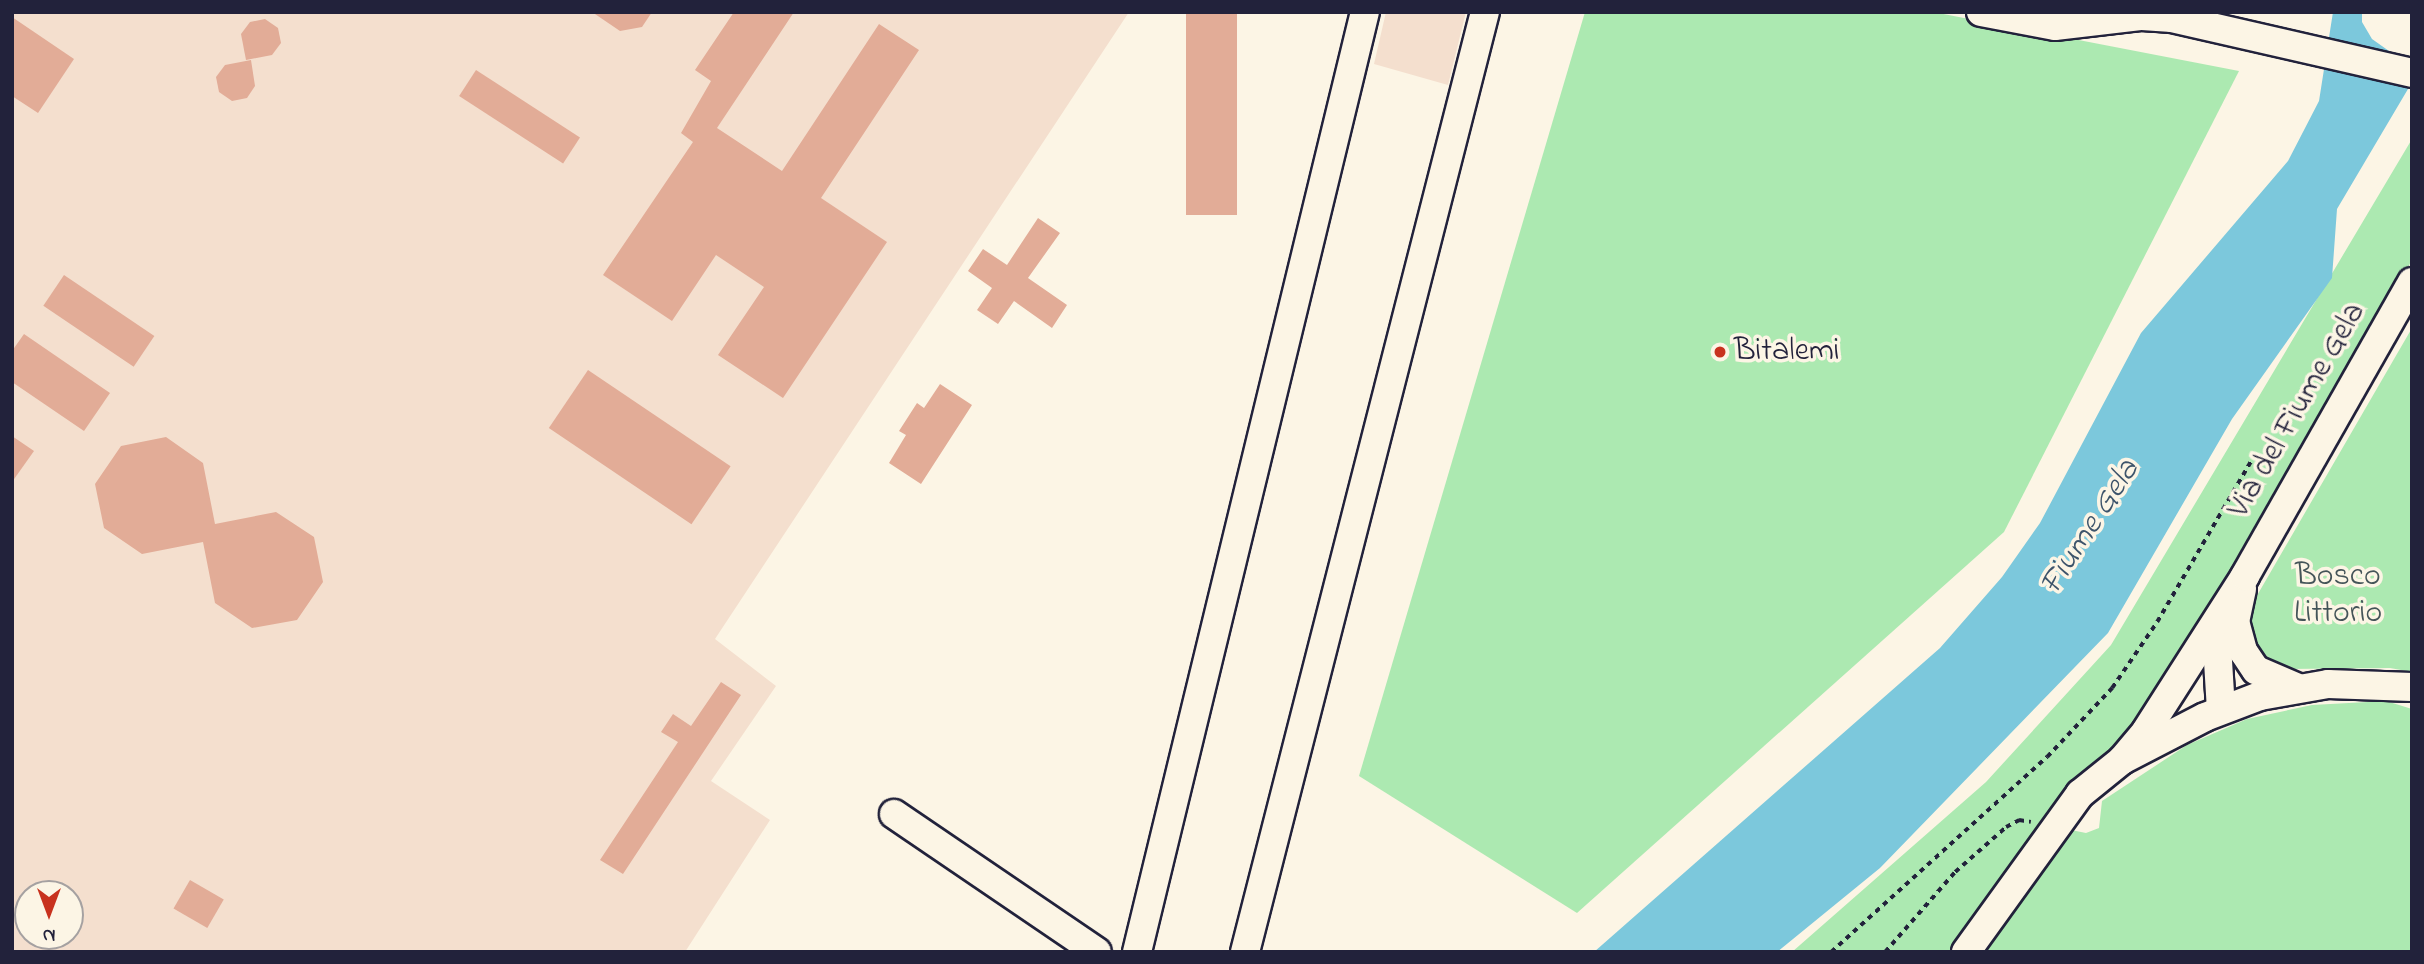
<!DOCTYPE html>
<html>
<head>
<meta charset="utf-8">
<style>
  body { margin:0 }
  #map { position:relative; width:2424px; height:964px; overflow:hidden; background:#fcf5e5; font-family:"Indie Flower",sans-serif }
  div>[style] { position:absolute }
  .built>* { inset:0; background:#f4dfce }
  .green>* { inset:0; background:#ace9b1 }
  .water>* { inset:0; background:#7cc8dc }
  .building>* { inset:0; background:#e2ac97; transform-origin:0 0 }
  .path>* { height:3.5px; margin-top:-1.75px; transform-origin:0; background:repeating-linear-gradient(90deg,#22223b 0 5px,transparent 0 10px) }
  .roads { filter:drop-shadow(2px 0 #22223b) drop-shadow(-2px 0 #22223b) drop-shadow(0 2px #22223b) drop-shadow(0 -2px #22223b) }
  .minor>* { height:28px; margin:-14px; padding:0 14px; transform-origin:14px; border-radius:14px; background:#fcf5e5 }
  .dots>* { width:19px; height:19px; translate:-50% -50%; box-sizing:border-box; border:4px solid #fcf5e5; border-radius:50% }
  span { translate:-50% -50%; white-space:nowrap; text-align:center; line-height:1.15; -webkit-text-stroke:7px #fcf5e5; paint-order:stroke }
  .poi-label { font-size:32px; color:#22223b }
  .left { translate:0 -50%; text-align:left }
  .street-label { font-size:32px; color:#22223b }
  .park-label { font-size:32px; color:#445458 }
  .water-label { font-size:33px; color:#3d546b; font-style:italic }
  .frame { position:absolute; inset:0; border:14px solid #22223b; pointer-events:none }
  .north { position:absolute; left:14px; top:880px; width:70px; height:70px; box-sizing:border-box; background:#fcf5e5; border:2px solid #a5a1a1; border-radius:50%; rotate:180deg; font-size:19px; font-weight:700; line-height:28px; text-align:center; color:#22223b }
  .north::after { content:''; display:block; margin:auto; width:24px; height:32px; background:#c8321e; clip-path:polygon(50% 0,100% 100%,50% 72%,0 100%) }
</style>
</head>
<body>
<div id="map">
  <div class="built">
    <div style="clip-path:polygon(evenodd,12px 12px,1129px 12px,715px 639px,776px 686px,711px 781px,770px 820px,685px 952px,12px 952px,12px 12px,28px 894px,70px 894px,70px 936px,28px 936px,28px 894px)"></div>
    <div style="clip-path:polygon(1386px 12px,1466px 12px,1448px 85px,1374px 64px)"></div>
  </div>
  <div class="green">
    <div style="clip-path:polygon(1585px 12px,1933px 12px,2239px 71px,2004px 532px,1577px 913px,1359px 776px)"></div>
    <div style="clip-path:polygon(2412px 139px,2412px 260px,2210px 614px,2115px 748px,2064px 789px,1949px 952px,1792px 952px,1986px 782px,2111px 645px)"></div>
    <div style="clip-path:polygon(2412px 328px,2412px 672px,2390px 668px,2273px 669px,2257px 657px,2244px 618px)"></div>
    <div style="clip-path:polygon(2386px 701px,2412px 709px,2412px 952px,1985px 952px,2071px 830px,2086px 833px,2099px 828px,2102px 801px,2187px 745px,2247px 719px,2312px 705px)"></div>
  </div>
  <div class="water">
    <div style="clip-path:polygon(2333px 12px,2362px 12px,2362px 22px,2372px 39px,2406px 63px,2408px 89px,2337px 209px,2332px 278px,2232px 419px,2108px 633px,1880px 868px,1777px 952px,1594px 952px,1940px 648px,2002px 577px,2040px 523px,2141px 333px,2288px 161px,2319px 101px)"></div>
  </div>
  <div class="building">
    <div style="clip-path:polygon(592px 12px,652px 12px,642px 27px,620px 31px)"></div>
    <div style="clip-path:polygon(734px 12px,794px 12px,717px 128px,782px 171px,879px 24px,919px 50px,821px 198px,887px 242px,783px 398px,718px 355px,764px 287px,716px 255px,672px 321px,603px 275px,693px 142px,681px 133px,711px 81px,695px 70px)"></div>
    <div style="left:1186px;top:12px;width:51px;height:203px"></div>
    <div style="clip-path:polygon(12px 17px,74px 59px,38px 113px,12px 96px)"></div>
    <div style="clip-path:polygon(265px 19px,278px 28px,281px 43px,272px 55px,246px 60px,241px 34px,250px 22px)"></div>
    <div style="clip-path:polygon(251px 60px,255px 86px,247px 98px,232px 101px,219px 92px,216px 77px,225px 65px)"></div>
    <div style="left:476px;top:70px;width:124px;height:31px;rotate:33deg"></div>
    <div style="clip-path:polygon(1038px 218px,1060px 233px,1028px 278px,1067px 305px,1052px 328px,1014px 301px,998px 324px,977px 310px,992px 288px,968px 271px,983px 249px,1007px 265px)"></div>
    <div style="left:64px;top:275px;width:109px;height:37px;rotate:34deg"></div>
    <div style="clip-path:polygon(24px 334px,110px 393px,84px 431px,12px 382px,12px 351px)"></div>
    <div style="left:588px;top:370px;width:172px;height:70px;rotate:34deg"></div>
    <div style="clip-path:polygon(940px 384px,972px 405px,921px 484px,889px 463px,906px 435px,899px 431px,917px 403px,924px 408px)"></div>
    <div style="clip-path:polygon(12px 436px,34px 451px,12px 482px)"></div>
    <div style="clip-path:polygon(166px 437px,203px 463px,215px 524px,276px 512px,314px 537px,323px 582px,297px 620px,252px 628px,215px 603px,203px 542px,142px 554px,104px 528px,95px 484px,121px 446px)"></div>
    <div style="clip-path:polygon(721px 682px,741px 695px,623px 874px,600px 860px,678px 742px,661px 732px,673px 714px,691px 726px)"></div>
    <div style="left:190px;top:880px;width:39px;height:33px;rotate:30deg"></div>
  </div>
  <div class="path">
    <div style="left:1831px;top:952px;width:291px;rotate:-42.1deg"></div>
    <div style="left:2047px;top:757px;width:95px;rotate:-46.7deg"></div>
    <div style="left:2112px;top:688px;width:80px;rotate:-55.7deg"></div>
    <div style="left:2157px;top:622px;width:194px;rotate:-59.7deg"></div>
    <div style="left:1885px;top:952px;width:106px;rotate:-48.8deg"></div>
    <div style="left:1955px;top:872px;width:68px;rotate:-41.4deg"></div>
    <div style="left:2006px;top:827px;width:15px;rotate:-28deg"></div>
    <div style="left:2019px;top:820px;width:12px;rotate:9deg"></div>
  </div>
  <div class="roads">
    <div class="minor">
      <div style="left:1981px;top:12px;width:75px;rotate:10.7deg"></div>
      <div style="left:2055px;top:26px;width:88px;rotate:-6.6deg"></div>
      <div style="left:2142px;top:16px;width:30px;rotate:4deg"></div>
      <div style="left:2172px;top:18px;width:246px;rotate:12.9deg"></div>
      <div style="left:2242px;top:589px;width:33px;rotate:102deg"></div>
      <div style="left:2235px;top:621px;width:31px;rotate:75deg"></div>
      <div style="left:2243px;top:651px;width:23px;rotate:56deg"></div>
      <div style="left:2256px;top:670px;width:43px;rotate:23deg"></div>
      <div style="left:2221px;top:710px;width:66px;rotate:-93.5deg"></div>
      <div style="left:2217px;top:644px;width:25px;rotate:-72deg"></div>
      <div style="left:2122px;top:760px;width:38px;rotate:-50deg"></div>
      <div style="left:2146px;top:731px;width:184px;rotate:-57.4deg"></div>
      <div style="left:2245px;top:576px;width:338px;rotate:-60.4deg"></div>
      <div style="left:894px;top:814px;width:245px;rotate:34.2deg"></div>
      <div style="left:1137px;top:952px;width:967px;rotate:-76.37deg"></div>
      <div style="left:1245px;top:952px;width:970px;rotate:-75.68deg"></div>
      <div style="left:1966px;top:952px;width:195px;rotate:-54.2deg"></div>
      <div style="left:2080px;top:794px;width:54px;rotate:-39deg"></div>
      <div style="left:2122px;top:760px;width:93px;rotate:-27.4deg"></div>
      <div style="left:2205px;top:717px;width:59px;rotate:-20.9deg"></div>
      <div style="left:2260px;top:696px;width:69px;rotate:-10deg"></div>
      <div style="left:2328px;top:684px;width:84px;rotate:2deg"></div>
    </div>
  </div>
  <div class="dots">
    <div style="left:1720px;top:352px;background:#c8321e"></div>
  </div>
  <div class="poi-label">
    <span class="left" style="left:1734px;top:352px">Bitalemi</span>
  </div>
  <div class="street-label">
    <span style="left:2298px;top:411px;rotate:-60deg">Via del Fiume Gela</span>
  </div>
  <div class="park-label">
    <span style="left:2338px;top:596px">Bosco<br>Littorio</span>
  </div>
  <div class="water-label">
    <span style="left:2091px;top:528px;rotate:-57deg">Fiume Gela</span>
  </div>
  <div class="frame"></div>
  <div class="north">N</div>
</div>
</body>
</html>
